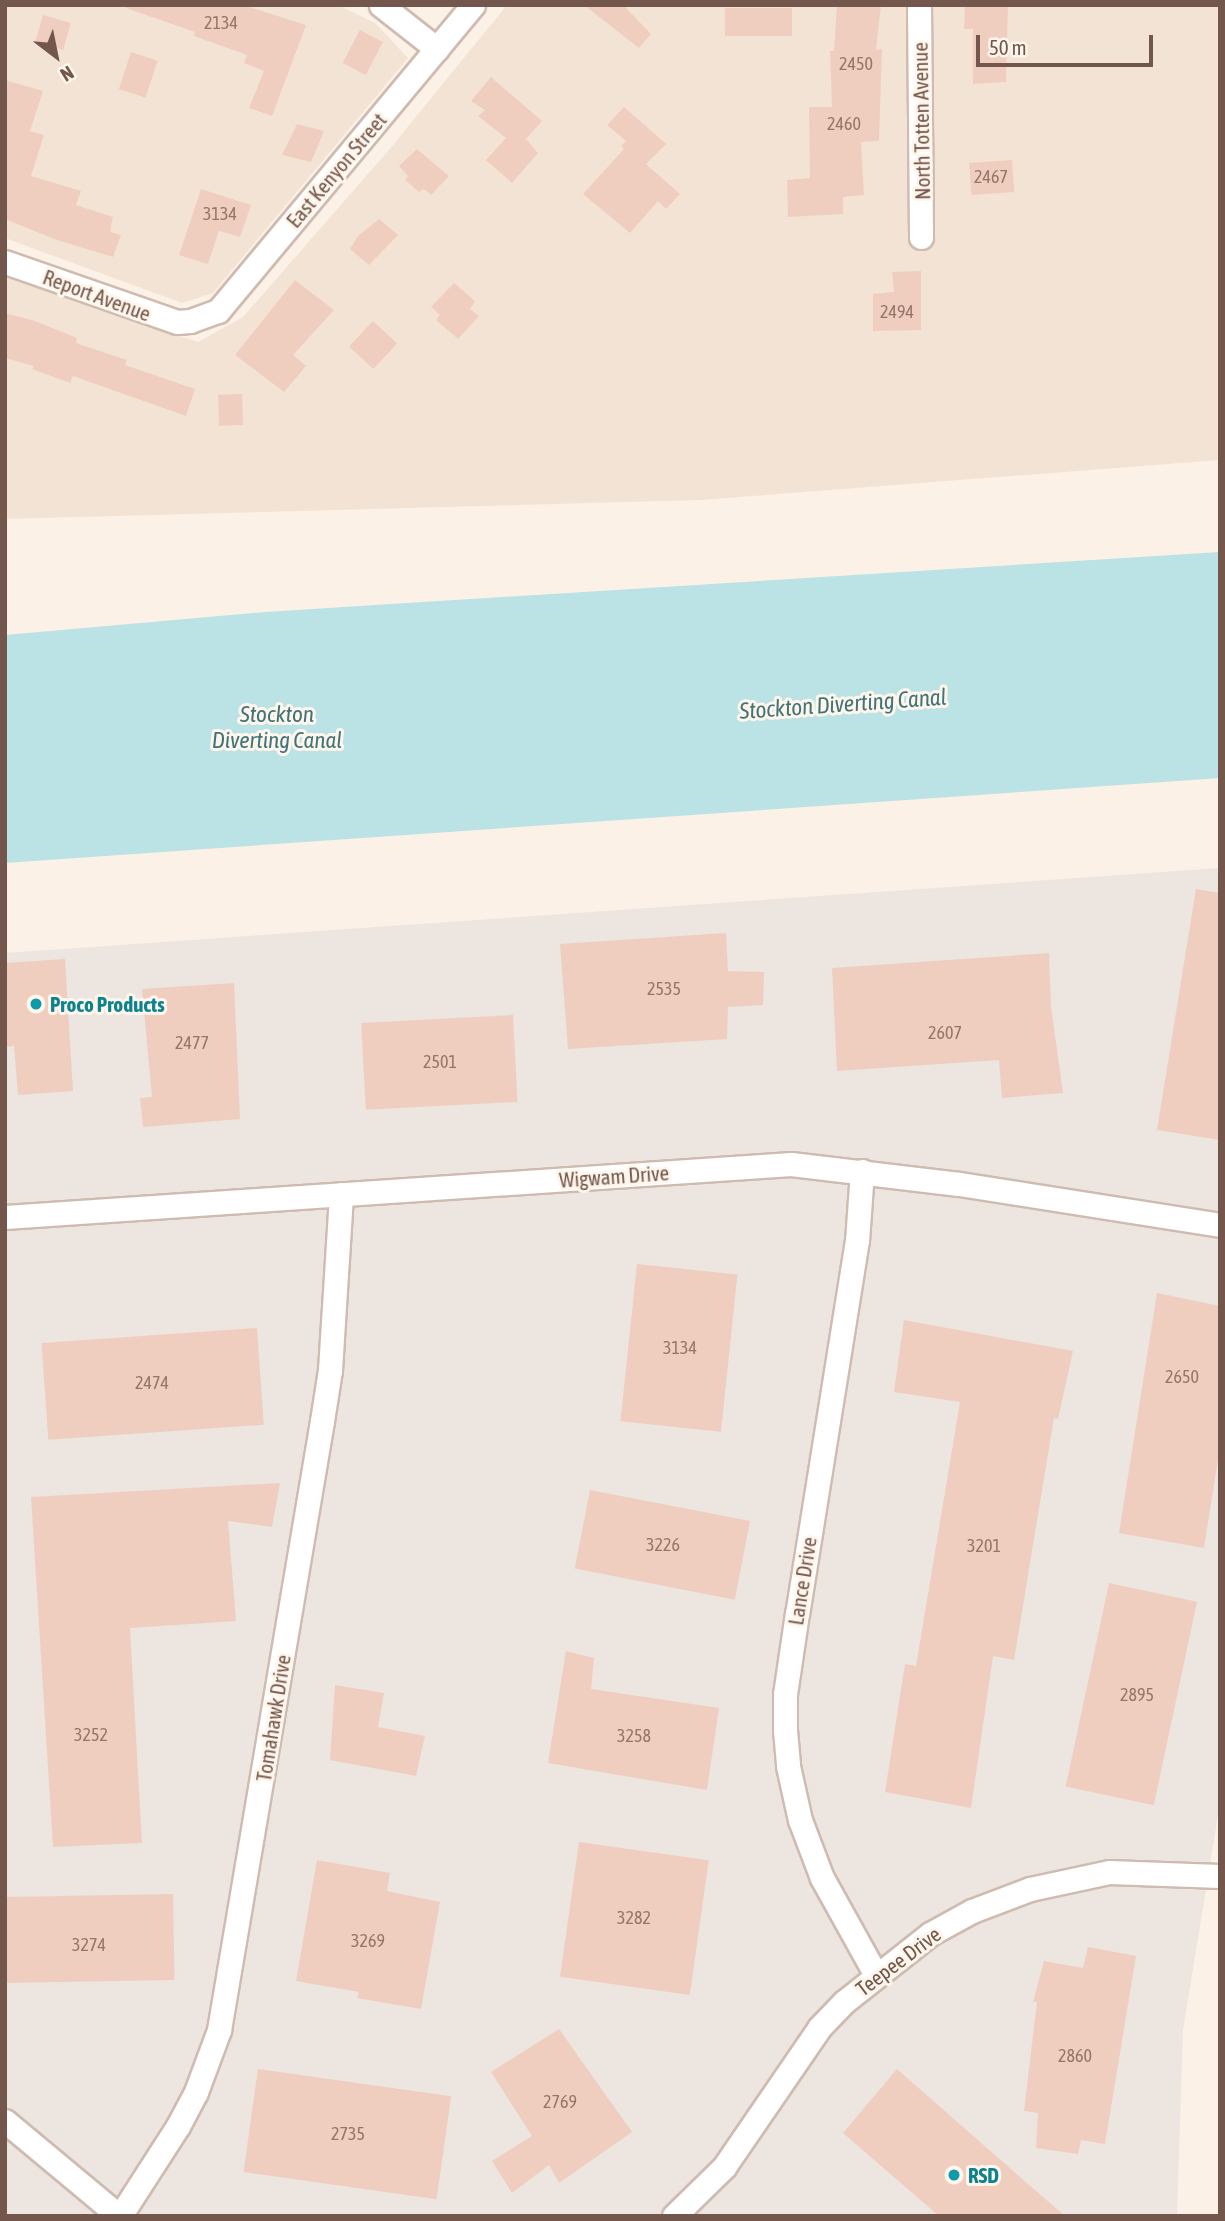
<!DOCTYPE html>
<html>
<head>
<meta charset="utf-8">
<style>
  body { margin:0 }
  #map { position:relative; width:1225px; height:2221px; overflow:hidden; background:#fcf1e6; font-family:"Asap Condensed",sans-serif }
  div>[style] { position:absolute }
  .residential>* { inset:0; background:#f3e3d5 }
  .industrial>* { inset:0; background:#ece5e0 }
  .water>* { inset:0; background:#bbe2e5 }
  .building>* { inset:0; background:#f0cebf; transform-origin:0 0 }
  .roads { filter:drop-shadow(2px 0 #cfbbb0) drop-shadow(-2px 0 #cfbbb0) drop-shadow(0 2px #cfbbb0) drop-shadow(0 -2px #cfbbb0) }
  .street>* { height:23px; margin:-11.5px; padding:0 11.5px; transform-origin:11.5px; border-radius:11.5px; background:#fff }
  .dots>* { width:19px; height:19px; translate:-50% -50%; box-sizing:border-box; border:4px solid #fef6ec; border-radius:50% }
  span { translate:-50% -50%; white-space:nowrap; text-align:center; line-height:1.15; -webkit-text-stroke:6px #fef6ec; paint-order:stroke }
  .number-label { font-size:18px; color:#937569 }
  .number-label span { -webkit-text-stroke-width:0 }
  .street-label { font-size:21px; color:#74574c }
  .culture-label { font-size:21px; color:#0d838f; font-weight:700 }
  .left { translate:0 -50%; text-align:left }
  .water-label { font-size:23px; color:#407478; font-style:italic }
  .frame { position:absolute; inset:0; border:7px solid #74574c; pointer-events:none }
  .north { position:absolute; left:21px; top:21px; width:70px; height:70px; -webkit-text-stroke:5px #fef6ec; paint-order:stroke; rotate:148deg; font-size:19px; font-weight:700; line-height:28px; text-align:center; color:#74574c }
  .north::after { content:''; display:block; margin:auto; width:24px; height:32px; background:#74574c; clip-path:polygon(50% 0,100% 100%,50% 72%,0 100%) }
  .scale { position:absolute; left:976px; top:35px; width:177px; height:32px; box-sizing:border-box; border:4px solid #74574c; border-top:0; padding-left:9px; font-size:21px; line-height:24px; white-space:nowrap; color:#74574c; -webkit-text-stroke:5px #fef6ec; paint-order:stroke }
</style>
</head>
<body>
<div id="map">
  <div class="residential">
    <div style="clip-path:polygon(5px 5px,338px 5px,375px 23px,408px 58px,213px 293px,182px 303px,5px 238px)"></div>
    <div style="clip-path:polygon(507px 5px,1220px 5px,1220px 460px,701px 500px,5px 519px,5px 277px,198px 342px,243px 317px,388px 151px)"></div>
  </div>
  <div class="industrial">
    <div style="clip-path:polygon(1220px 868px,1220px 1803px,1183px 2030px,1177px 2216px,5px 2216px,5px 953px)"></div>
  </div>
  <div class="water">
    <div style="clip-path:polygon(1220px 552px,1220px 778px,5px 863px,5px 635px,265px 612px)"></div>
  </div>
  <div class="building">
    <div style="clip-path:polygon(127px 5px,243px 5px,306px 25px,272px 116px,249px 108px,264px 71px,244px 63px,247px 55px,194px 36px,195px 32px,126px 8px)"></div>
    <div style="clip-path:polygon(584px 5px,623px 5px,651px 34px,639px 48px)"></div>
    <div style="clip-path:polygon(837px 5px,881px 5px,876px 50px,882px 49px,879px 141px,861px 142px,864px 195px,843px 197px,843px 214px,788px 217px,787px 180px,810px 178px,809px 107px,832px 107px,830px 51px,834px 51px)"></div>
    <div style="clip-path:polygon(965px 5px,1008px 5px,1006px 82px,973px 84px,973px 29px,964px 29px)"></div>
    <div style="left:792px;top:8px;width:28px;height:67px;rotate:90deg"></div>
    <div style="left:43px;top:15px;width:29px;height:28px;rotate:16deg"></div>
    <div style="left:360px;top:30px;width:26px;height:37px;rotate:28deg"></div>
    <div style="left:131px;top:52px;width:28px;height:39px;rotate:18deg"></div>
    <div style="clip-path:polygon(491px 77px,542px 121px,526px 139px,538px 153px,512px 183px,486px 160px,506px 138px,478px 116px,485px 110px,471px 101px)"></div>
    <div style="clip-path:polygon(5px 80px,43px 91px,30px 131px,44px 135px,31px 176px,81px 191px,76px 205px,113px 217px,110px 232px,121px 235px,113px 257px,57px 240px,5px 219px)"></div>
    <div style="clip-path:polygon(624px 107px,666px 144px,646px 164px,680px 194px,666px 209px,658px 201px,630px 233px,583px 194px,624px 149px,621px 146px,626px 141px,607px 125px)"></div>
    <div style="clip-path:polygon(297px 124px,324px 131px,311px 162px,282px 155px)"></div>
    <div style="clip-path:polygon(417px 149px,449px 176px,431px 195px,424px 189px,419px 192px,405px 180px,408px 176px,399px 166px)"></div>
    <div style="left:1012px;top:160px;width:32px;height:43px;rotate:86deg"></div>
    <div style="clip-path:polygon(201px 189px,251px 205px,240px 237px,219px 231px,208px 264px,179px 255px)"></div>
    <div style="clip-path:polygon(379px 219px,398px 235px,369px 265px,350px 249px,358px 236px)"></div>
    <div style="clip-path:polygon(921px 271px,921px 330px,873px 331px,873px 294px,894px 292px,892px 272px)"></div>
    <div style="clip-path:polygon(295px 280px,334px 310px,293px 355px,306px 366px,284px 392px,235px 355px)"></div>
    <div style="clip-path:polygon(454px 283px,475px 301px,470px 309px,479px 316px,458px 339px,436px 320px,440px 315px,431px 307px)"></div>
    <div style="clip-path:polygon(5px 313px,35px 321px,77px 338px,76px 343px,127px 360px,125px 365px,195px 389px,186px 416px,73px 376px,70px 383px,32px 369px,34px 366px,5px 358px)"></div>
    <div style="left:373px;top:321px;width:33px;height:35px;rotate:43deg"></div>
    <div style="left:242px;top:394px;width:31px;height:24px;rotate:88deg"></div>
    <div style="clip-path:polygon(1196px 889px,1220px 893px,1220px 1140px,1157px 1130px)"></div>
    <div style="clip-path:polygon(726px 933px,728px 971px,764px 972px,763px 1005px,728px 1007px,727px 1039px,568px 1049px,560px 944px)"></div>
    <div style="clip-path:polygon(1049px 953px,1051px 1007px,1063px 1093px,1002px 1098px,999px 1060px,837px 1071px,832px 968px)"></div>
    <div style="clip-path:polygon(65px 959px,73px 1091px,18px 1095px,14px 1046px,5px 1047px,5px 963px)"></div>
    <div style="clip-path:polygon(234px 983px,240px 1119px,143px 1127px,140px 1098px,152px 1097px,142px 989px)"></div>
    <div style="left:513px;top:1015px;width:87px;height:152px;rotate:87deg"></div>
    <div style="left:637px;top:1264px;width:101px;height:158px;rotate:6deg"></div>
    <div style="clip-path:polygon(1157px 1293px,1220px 1306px,1220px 1447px,1204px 1548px,1119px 1533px)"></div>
    <div style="clip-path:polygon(904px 1320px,1073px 1351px,1058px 1419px,1054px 1418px,1014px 1660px,993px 1656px,971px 1808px,885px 1792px,905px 1664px,916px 1666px,960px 1402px,894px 1392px)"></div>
    <div style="left:257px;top:1328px;width:97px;height:216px;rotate:86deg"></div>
    <div style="clip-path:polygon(280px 1483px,272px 1527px,228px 1521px,236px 1621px,130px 1628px,142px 1843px,53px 1847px,31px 1497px)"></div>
    <div style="left:590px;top:1490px;width:163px;height:80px;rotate:11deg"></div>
    <div style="left:1109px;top:1583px;width:90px;height:208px;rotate:12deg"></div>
    <div style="clip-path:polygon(566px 1651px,594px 1658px,591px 1689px,719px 1708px,707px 1790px,548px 1763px)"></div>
    <div style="clip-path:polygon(335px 1685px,384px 1693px,378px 1727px,425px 1736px,416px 1776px,330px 1760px)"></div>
    <div style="left:579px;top:1842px;width:131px;height:136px;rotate:8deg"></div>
    <div style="clip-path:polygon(317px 1860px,390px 1873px,387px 1891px,440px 1902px,421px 2009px,357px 1998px,359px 1992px,296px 1981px)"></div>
    <div style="left:173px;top:1894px;width:86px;height:169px;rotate:89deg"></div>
    <div style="clip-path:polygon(1088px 1947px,1136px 1956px,1105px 2144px,1081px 2140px,1078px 2154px,1036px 2148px,1038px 2113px,1024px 2111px,1037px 2002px,1033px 2002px,1044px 1961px,1083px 1968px)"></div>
    <div style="clip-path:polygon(559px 2029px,632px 2132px,559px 2183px,549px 2165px,512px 2193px,492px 2161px,532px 2136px,491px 2072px)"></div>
    <div style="left:258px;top:2069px;width:195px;height:104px;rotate:8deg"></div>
    <div style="clip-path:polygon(897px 2069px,1020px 2177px,1065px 2216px,939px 2216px,843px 2133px)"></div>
  </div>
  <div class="roads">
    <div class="street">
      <div style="left:381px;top:5px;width:71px;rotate:38.2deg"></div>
      <div style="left:919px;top:5px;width:232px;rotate:89.5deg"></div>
      <div style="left:5px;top:262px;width:182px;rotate:19.2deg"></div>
      <div style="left:177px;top:322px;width:13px;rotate:-4deg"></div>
      <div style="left:190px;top:321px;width:30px;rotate:-20deg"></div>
      <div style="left:218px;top:311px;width:398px;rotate:-50.2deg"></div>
      <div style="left:862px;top:1171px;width:69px;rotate:94.1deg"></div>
      <div style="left:857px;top:1240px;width:378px;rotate:99.1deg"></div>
      <div style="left:797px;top:1613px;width:82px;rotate:98.4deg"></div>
      <div style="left:785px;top:1694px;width:36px;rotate:90deg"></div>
      <div style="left:785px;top:1730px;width:36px;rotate:85deg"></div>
      <div style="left:788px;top:1766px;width:55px;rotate:77.5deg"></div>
      <div style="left:800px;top:1820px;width:62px;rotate:69.2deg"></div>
      <div style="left:822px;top:1878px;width:111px;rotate:60.9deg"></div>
      <div style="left:5px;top:1217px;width:788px;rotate:-3.86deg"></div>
      <div style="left:791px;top:1164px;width:169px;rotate:6.8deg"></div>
      <div style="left:959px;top:1184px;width:264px;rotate:8.9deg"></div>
      <div style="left:5px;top:2121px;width:148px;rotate:39.8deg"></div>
      <div style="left:120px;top:2216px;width:107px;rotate:-57.2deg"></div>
      <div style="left:178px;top:2126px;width:38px;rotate:-62deg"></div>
      <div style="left:196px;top:2092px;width:66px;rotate:-69.6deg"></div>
      <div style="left:219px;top:2030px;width:618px;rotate:-80.4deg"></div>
      <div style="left:322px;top:1421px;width:52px;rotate:-81.1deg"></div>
      <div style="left:330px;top:1370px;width:176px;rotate:-86.4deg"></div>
      <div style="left:674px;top:2216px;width:70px;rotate:-44.4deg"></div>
      <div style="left:724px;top:2167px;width:168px;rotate:-55.6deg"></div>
      <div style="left:819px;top:2028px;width:36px;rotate:-46deg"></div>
      <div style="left:844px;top:2002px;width:110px;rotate:-38.3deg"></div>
      <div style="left:930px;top:1934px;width:48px;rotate:-28.7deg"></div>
      <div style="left:972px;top:1911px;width:62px;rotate:-20.8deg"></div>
      <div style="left:1030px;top:1889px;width:81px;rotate:-12.1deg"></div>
      <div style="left:1109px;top:1872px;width:111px;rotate:2.1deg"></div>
    </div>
  </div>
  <div class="dots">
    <div style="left:36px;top:1004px;background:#0f9aa8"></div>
    <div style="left:954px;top:2175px;background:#0f9aa8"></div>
  </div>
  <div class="number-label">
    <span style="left:221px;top:23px">2134</span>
    <span style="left:856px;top:64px">2450</span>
    <span style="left:844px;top:124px">2460</span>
    <span style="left:991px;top:177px">2467</span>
    <span style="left:220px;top:214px">3134</span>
    <span style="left:897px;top:312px">2494</span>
    <span style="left:664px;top:989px">2535</span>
    <span style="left:945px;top:1033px">2607</span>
    <span style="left:192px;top:1043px">2477</span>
    <span style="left:440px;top:1062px">2501</span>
    <span style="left:680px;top:1348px">3134</span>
    <span style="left:1182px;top:1377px">2650</span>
    <span style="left:152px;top:1383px">2474</span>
    <span style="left:663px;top:1545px">3226</span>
    <span style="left:984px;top:1546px">3201</span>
    <span style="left:1137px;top:1695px">2895</span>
    <span style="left:91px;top:1735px">3252</span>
    <span style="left:634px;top:1736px">3258</span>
    <span style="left:634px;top:1918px">3282</span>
    <span style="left:368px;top:1941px">3269</span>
    <span style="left:89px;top:1945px">3274</span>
    <span style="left:1075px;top:2056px">2860</span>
    <span style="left:560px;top:2102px">2769</span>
    <span style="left:348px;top:2134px">2735</span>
  </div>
  <div class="street-label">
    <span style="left:921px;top:121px;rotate:-91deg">North Totten Avenue</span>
    <span style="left:336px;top:170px;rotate:-50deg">East Kenyon Street</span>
    <span style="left:97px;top:295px;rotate:20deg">Report Avenue</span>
    <span style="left:614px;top:1176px;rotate:-4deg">Wigwam Drive</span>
    <span style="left:802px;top:1581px;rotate:-81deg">Lance Drive</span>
    <span style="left:273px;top:1718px;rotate:-81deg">Tomahawk Drive</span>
    <span style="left:898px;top:1961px;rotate:-37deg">Teepee Drive</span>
  </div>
  <div class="culture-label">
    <span class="left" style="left:50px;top:1004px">Proco Products</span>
    <span class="left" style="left:968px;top:2175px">RSD</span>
  </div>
  <div class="water-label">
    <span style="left:843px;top:704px;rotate:-4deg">Stockton Diverting Canal</span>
    <span style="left:277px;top:727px">Stockton<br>Diverting Canal</span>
  </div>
  <div class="frame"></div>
  <div class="north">N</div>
  <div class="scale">50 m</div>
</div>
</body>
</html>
